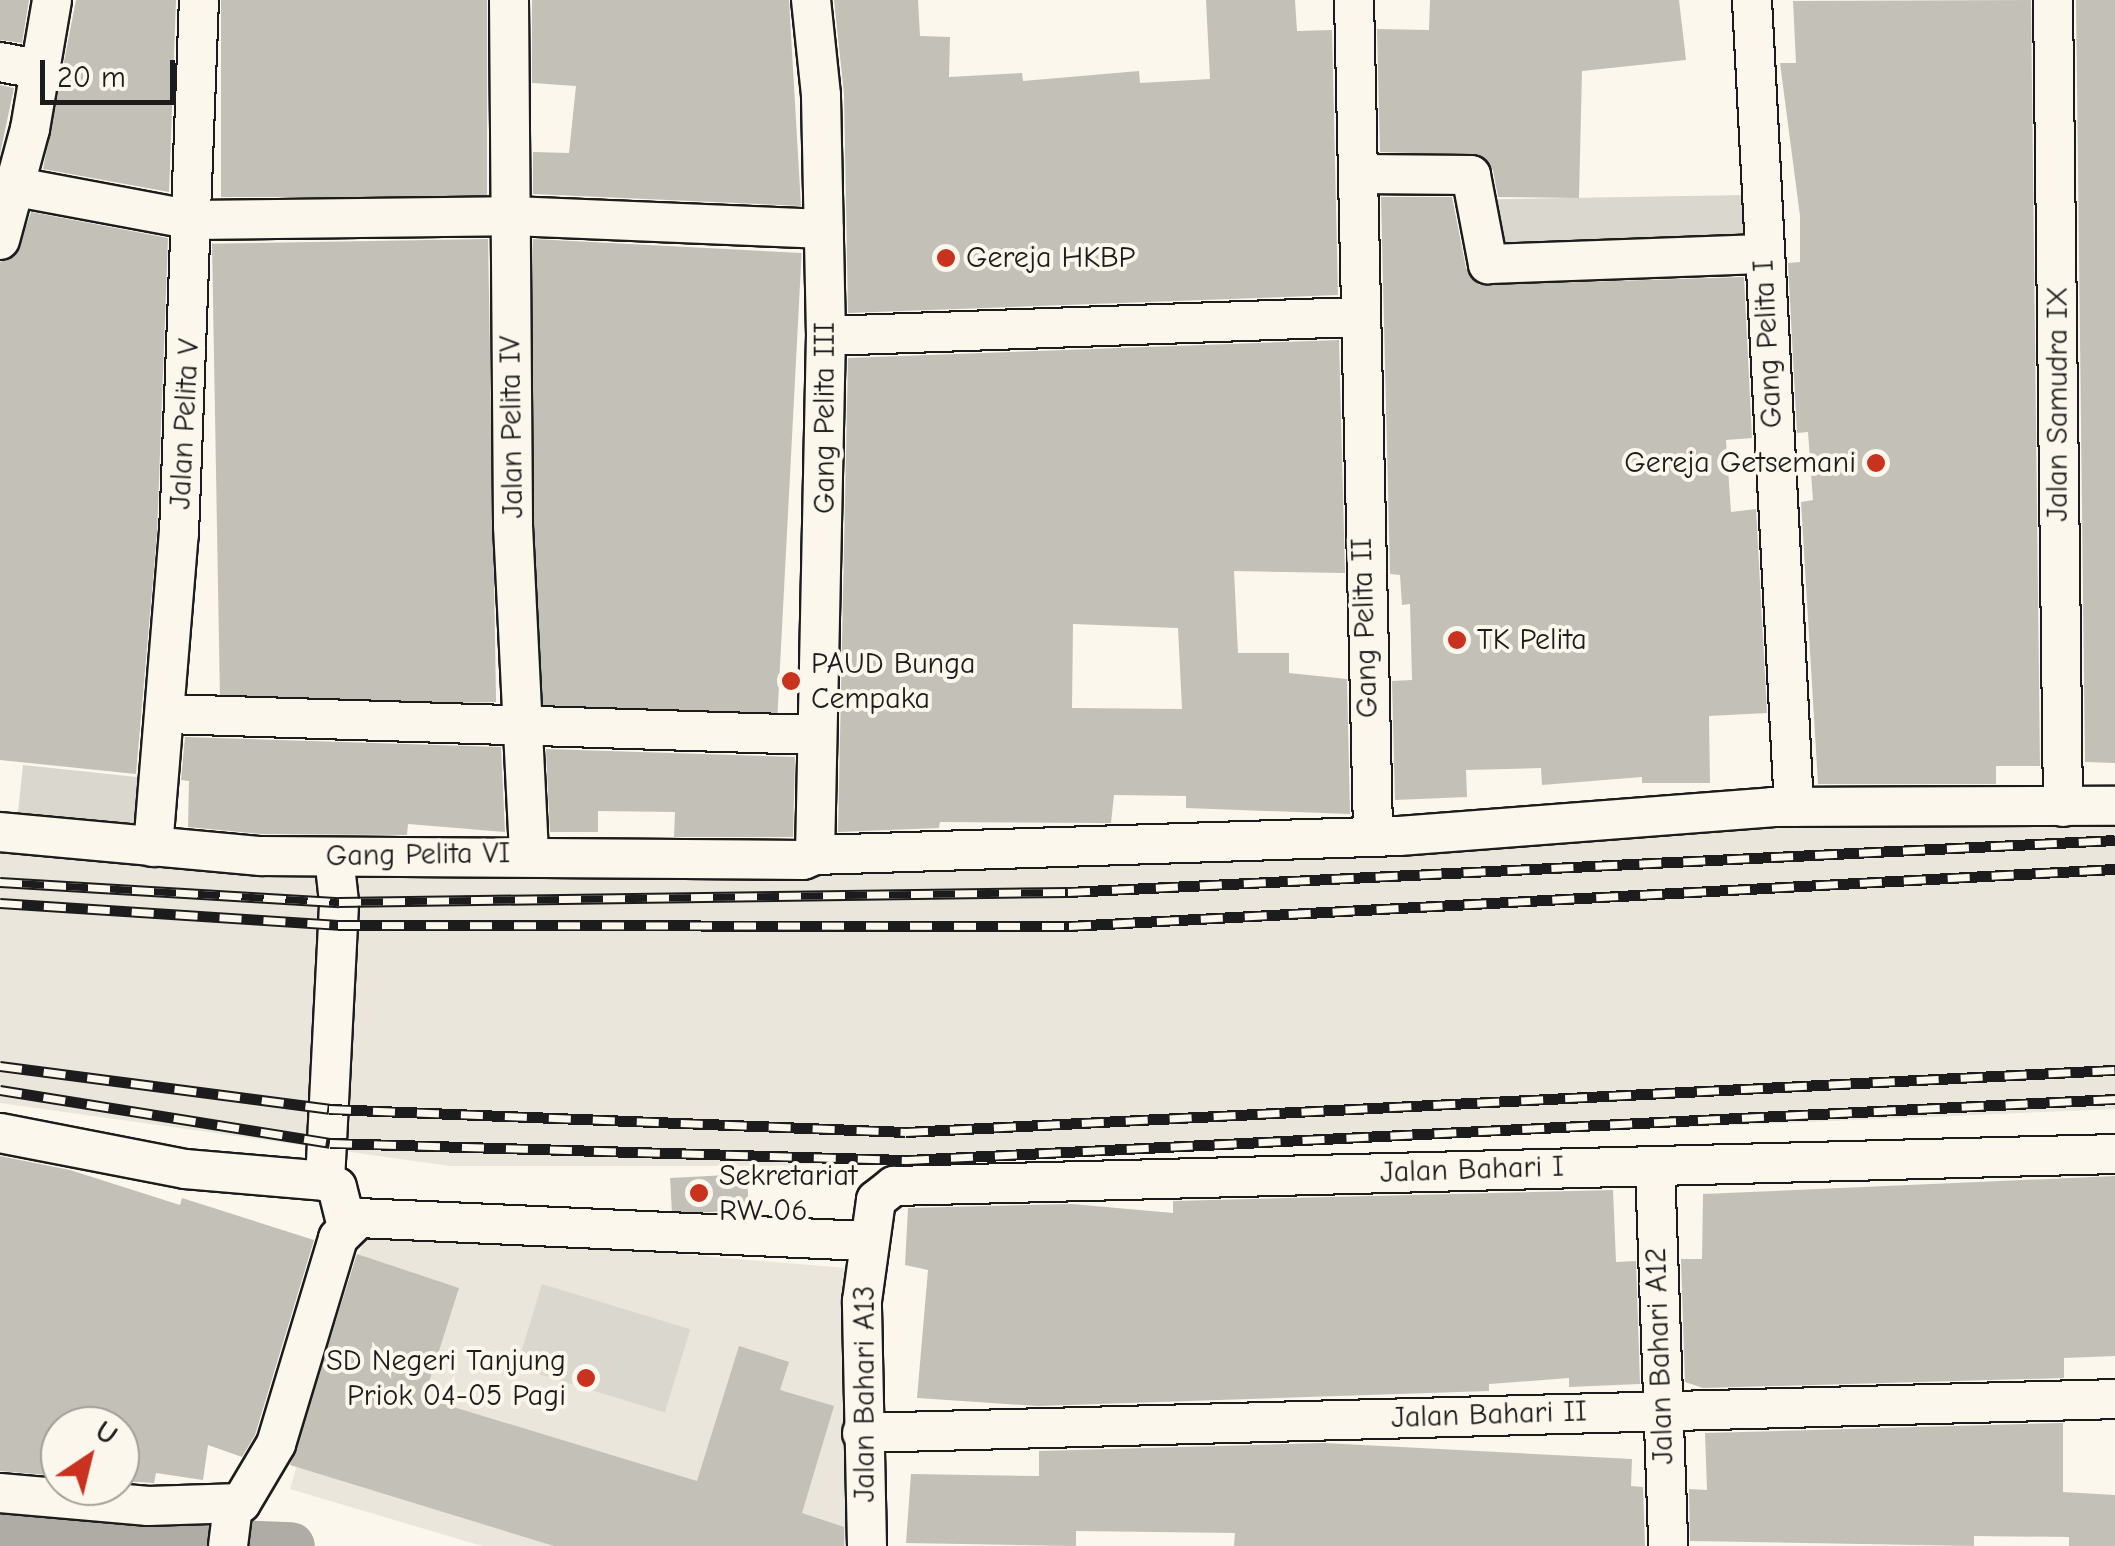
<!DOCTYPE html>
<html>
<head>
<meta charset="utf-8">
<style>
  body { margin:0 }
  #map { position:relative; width:2115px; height:1546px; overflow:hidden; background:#fbf7ec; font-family:"Comic Neue",sans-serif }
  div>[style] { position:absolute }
  .built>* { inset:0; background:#eae6dc }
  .green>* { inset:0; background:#dad7ce; transform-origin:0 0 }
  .canal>* { height:48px; margin:-24px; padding:0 24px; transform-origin:24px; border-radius:24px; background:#afaca5 }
  .building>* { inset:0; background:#c3c0b8; transform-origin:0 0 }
  .roads { filter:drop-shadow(2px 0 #1c1c1c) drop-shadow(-2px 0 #1c1c1c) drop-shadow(0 2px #1c1c1c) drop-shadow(0 -2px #1c1c1c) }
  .minor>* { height:38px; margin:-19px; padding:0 19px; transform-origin:19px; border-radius:19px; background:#fbf7ec }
  .rail>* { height:11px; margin-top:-5.5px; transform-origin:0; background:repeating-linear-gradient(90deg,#fbf7ec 0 22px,#1c1c1c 0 44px); box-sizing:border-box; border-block:2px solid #1c1c1c }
  .dots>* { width:28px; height:28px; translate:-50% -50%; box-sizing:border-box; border:5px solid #fbf7ec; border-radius:50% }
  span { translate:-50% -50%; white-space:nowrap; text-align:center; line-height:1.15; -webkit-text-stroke:8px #fbf7ec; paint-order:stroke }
  .poi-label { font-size:30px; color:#1c1c1c }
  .left { translate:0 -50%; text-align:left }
  .right { translate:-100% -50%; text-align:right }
  .street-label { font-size:30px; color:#1c1c1c }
  .north { position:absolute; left:40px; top:1406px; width:100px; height:100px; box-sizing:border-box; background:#fbf7ec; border:2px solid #a29f99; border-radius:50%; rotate:35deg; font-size:28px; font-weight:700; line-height:40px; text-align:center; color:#1c1c1c }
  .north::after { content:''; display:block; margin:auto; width:35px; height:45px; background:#c8321e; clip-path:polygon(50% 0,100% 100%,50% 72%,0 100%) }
  .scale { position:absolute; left:40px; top:60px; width:135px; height:45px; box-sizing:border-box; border:5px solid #1c1c1c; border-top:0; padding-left:12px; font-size:30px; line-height:35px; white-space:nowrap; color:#1c1c1c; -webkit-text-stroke:8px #fbf7ec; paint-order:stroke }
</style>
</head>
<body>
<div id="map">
  <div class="built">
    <div style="clip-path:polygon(2115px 807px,2115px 1109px,765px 1166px,450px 1166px,0 1103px,0 847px,387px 877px,771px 868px)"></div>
    <div style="clip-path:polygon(367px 1228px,846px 1268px,857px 1546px,482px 1546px,290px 1489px)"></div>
  </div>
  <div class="green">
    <div style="left:1745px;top:195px;width:56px;height:262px;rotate:89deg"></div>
    <div style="left:23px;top:765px;width:133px;height:54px;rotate:6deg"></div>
    <div style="left:542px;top:1284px;width:155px;height:87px;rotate:17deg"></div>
  </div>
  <div class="canal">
    <div style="left:0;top:1535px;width:291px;rotate:2.2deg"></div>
  </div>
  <div class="building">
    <div style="clip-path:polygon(0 0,29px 0,22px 43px,0 40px)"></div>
    <div style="clip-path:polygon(76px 0,176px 0,169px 192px,43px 169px)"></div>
    <div style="left:221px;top:0;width:266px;height:197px"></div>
    <div style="clip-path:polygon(532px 0,789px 0,801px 206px,533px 194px,533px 152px,569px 153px,576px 86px,532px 83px)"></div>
    <div style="clip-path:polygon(834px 0,918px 0,920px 36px,950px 37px,949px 77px,1022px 73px,1023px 81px,1139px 71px,1140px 83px,1210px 79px,1206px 0,1295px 0,1297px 31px,1332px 30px,1338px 295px,848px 313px,844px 94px)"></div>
    <div style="clip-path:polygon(1430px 0,1679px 0,1686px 60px,1582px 71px,1579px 198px,1498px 197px,1493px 170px,1480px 155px,1380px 152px,1377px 29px,1429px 30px)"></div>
    <div style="clip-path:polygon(2031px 0,2040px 766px,1996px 766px,1996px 784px,1818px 784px,1801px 502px,1813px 500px,1808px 432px,1797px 433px,1788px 263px,1800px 262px,1800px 216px,1780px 63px,1796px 63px,1793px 1px)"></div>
    <div style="clip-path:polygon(2076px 0,2115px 0,2115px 763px,2085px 762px)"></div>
    <div style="clip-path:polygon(0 85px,14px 88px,0 154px)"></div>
    <div style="clip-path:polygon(1381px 197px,1452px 197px,1466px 268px,1479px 285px,1744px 277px,1752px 438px,1726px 440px,1731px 512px,1756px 509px,1767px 713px,1709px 716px,1710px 783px,1642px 783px,1642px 777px,1542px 785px,1541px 768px,1466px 770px,1467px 797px,1395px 800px,1392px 681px,1412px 680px,1410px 604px,1402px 605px,1400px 575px,1390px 574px)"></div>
    <div style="clip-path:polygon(31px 212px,168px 238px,157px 533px,136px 774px,0 760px,0 262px,16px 255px)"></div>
    <div style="left:488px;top:239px;width:463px;height:276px;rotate:89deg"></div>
    <div style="left:533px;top:239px;width:269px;height:465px;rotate:3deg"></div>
    <div style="clip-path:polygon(evenodd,1339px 340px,1345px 573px,1234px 571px,1238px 653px,1289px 653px,1289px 673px,1347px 679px,1350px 814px,1186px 808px,1186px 796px,1114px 795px,1111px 823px,940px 822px,939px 828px,838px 832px,848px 358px,1339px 340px,1073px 624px,1178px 628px,1182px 709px,1072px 708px,1073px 624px)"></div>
    <div style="clip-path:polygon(185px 737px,501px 747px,505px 832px,408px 824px,407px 835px,262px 834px,188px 827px,189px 781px,181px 780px)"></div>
    <div style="clip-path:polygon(546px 749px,795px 757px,793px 837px,674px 837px,675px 812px,598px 811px,598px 832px,550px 832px)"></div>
    <div style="clip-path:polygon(0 1156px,70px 1170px,180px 1205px,182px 1198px,314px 1240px,255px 1435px,242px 1457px,208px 1445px,203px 1480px,156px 1473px,154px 1483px,120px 1481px,120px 1426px,60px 1426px,60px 1476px,0 1471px)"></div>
    <div style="left:747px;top:1174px;width:36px;height:77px;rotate:87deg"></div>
    <div style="clip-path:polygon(2115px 1176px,2115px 1356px,2064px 1358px,2064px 1378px,1703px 1388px,1685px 1382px,1681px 1259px,1702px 1259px,1703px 1194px)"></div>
    <div style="clip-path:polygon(1613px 1190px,1616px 1262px,1636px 1261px,1640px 1384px,1569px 1387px,1569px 1378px,1489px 1384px,1489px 1391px,1038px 1406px,917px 1398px,928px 1270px,905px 1265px,908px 1208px,1072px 1204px,1173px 1213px,1173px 1201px)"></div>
    <div style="clip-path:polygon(357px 1254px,459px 1288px,424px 1398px,697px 1481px,739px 1346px,789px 1362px,780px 1390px,834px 1406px,802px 1513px,844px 1527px,844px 1546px,554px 1546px,290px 1465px)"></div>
    <div style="clip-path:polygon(2063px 1423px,2063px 1492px,2115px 1495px,2115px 1546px,2069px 1546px,2069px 1537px,1974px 1536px,1974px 1546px,1690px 1541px,1689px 1489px,1707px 1490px,1705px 1433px)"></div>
    <div style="clip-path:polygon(1324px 1443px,1632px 1459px,1631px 1486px,1643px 1487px,1645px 1546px,1234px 1546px,1235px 1533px,1076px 1531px,1076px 1546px,906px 1543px,911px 1474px,1039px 1476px,1039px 1451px)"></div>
  </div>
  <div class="roads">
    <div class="minor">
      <div style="left:509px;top:0;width:526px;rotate:89.56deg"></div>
      <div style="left:513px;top:526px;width:328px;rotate:87.2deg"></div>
      <div style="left:1354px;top:0;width:833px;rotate:88.69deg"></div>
      <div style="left:1752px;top:0;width:808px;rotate:87.02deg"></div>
      <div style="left:2053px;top:0;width:807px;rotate:89.29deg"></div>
      <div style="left:0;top:62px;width:43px;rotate:10.8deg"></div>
      <div style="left:1360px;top:174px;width:111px;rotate:0.5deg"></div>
      <div style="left:1471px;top:175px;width:91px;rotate:79.2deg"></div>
      <div style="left:1488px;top:264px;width:275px;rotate:-2.1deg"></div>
      <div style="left:17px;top:187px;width:180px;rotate:10.6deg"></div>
      <div style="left:194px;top:220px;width:319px;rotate:-0.7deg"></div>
      <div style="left:513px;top:216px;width:311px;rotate:2.4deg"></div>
      <div style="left:0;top:240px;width:115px;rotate:-74.9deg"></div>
      <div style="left:30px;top:129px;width:131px;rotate:-80.3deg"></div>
      <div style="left:826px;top:336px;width:531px;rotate:-2.05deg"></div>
      <div style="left:168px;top:714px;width:648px;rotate:1.86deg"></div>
      <div style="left:0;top:832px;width:262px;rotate:5.3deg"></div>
      <div style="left:261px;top:856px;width:542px;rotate:0.42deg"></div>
      <div style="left:803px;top:860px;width:13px;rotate:-23deg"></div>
      <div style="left:815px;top:855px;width:519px;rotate:-88.79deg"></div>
      <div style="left:826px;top:336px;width:241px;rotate:-91.2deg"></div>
      <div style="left:821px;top:95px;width:96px;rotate:-96deg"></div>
      <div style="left:153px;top:847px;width:314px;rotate:-85.3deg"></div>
      <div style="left:179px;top:534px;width:534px;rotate:-87.86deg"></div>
      <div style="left:815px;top:855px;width:584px;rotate:-1.86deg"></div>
      <div style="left:1399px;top:836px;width:374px;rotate:-4.4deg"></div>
      <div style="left:1772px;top:807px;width:343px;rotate:-0.2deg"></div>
      <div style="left:0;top:1133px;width:188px;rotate:11deg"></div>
      <div style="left:185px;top:1169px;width:141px;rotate:4.9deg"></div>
      <div style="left:325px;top:1181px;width:13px;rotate:27deg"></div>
      <div style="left:337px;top:1187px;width:38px;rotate:76deg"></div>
      <div style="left:1655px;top:1166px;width:380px;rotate:88deg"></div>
      <div style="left:325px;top:1181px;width:279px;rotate:-87.1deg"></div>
      <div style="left:339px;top:902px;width:45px;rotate:-96.3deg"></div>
      <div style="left:862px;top:1433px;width:1253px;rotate:-1.55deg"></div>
      <div style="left:0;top:1493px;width:149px;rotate:5deg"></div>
      <div style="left:148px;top:1506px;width:93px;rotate:-1.8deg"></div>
      <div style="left:241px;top:1503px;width:69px;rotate:-59.3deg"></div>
      <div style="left:276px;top:1444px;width:215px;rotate:-73.2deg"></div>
      <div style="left:338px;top:1238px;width:29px;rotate:-44deg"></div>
      <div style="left:359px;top:1218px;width:508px;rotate:2.6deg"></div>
      <div style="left:228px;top:1546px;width:40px;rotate:-82.9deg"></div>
      <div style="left:867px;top:1546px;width:245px;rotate:-91.2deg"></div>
      <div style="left:862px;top:1301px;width:102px;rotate:-82.1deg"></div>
      <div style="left:876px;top:1200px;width:23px;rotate:-38deg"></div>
      <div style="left:894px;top:1186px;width:1221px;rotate:-1.5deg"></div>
    </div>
  </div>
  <div class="rail">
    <div style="left:0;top:882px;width:340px;rotate:3.4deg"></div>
    <div style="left:339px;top:902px;width:729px;rotate:-0.79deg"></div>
    <div style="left:1068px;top:892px;width:1048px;rotate:-2.84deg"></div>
    <div style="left:0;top:903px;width:339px;rotate:3.7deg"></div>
    <div style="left:338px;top:925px;width:731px;rotate:0.08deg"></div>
    <div style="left:1069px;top:926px;width:1048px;rotate:-3.12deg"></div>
    <div style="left:0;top:1066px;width:332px;rotate:7.4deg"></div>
    <div style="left:329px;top:1109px;width:577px;rotate:2.28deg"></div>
    <div style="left:906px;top:1132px;width:1211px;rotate:-2.94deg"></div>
    <div style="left:0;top:1090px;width:334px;rotate:9.1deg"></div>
    <div style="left:330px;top:1143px;width:577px;rotate:1.69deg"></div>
    <div style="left:907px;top:1160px;width:1210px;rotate:-2.89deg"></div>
  </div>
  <div class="dots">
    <div style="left:946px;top:258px;background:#c8321e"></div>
    <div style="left:1876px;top:463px;background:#c8321e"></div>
    <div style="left:1457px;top:640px;background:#c8321e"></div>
    <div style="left:791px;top:681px;background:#c8321e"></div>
    <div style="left:699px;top:1193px;background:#c8321e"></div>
    <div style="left:586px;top:1378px;background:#c8321e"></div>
  </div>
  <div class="poi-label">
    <span class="left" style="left:966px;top:258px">Gereja HKBP</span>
    <span class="right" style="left:1856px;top:463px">Gereja Getsemani</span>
    <span class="left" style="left:1477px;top:640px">TK Pelita</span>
    <span class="left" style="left:811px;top:681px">PAUD Bunga<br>Cempaka</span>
    <span class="left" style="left:719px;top:1193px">Sekretariat<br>RW 06</span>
    <span class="right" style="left:566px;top:1378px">SD Negeri Tanjung<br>Priok 04-05 Pagi</span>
  </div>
  <div class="street-label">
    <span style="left:1768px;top:344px;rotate:-93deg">Gang Pelita I</span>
    <span style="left:2058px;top:404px;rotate:-90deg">Jalan Samudra IX</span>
    <span style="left:825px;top:418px;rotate:-90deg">Gang Pelita III</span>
    <span style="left:185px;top:424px;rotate:-87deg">Jalan Pelita V</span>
    <span style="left:512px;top:427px;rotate:-91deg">Jalan Pelita IV</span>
    <span style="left:1365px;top:628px;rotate:-92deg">Gang Pelita II</span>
    <span style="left:418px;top:855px;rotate:-1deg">Gang Pelita VI</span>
    <span style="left:1472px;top:1170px;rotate:-2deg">Jalan Bahari I</span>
    <span style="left:1660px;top:1356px;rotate:-92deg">Jalan Bahari A12</span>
    <span style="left:865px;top:1394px;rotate:-90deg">Jalan Bahari A13</span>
    <span style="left:1489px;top:1415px;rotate:-2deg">Jalan Bahari II</span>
  </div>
  <div class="north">U</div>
  <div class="scale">20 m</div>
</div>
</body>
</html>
